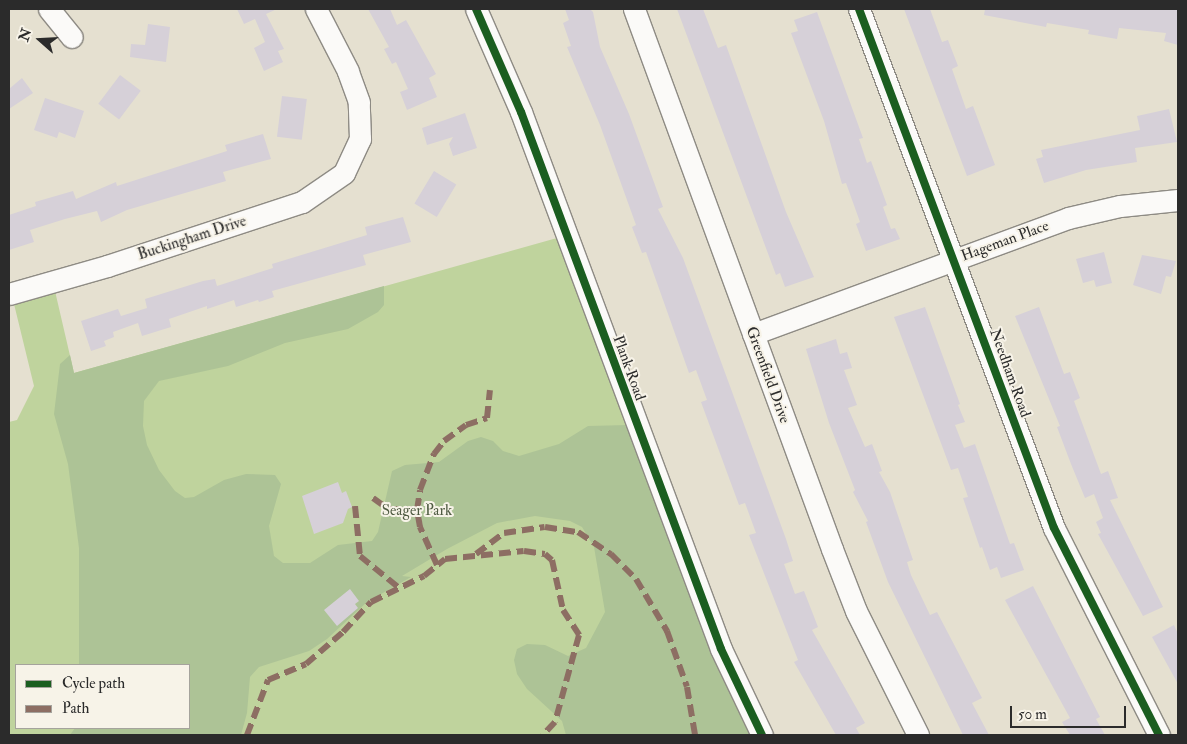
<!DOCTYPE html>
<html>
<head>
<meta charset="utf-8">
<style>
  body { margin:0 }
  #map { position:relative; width:1187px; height:744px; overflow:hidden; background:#e5e0d0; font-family:"IM FELL Double Pica",serif }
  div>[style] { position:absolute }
  .green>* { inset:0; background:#bfd39d }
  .forest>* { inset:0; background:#adc396 }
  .building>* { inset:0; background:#d6d0d8; transform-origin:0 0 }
  .roads { filter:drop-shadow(1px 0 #8e8b84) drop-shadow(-1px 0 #8e8b84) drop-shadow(0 1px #8e8b84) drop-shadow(0 -1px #8e8b84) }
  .minor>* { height:21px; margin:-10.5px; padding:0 10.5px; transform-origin:10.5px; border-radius:10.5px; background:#fbfaf8 }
  .quiet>* { height:6px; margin-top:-3px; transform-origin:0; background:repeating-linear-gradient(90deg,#8d6e63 0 12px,transparent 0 18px) }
  .cycleway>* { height:8px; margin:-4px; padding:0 4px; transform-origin:4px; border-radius:4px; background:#1b5e20 }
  span { translate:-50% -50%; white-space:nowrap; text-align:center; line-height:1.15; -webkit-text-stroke:4px #f7f3e8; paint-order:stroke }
  .street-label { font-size:15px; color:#2b2b2b }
  .park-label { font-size:15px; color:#4e5a41 }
  .frame { position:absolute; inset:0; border:10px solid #2b2b2b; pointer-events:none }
  .legend { position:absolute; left:15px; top:664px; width:175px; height:65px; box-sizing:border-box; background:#f7f3e8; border:1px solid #a5a39c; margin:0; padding:6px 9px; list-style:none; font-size:15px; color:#2b2b2b }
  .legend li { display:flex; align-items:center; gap:10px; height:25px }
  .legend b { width:25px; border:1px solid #a5a39c }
  .north { position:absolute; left:15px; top:15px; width:50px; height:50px; -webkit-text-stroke:4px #f7f3e8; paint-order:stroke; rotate:289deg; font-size:14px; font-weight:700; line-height:20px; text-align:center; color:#2b2b2b }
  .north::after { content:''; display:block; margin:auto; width:18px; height:22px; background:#2b2b2b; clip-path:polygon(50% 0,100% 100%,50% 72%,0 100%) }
  .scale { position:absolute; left:1010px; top:706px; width:116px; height:22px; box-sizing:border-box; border:2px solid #2b2b2b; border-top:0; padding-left:6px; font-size:15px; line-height:18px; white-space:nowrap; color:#2b2b2b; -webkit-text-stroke:4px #f7f3e8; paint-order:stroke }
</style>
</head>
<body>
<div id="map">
  <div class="green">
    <div style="clip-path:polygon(evenodd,557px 238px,752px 735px,9px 735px,9px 422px,17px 420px,34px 386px,14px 304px,55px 291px,74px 373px,557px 238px,16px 665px,189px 665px,189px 728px,16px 728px,16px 665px)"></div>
  </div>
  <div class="forest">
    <div style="clip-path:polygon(384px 286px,384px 305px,378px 312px,348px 329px,285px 343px,228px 366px,159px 381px,144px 401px,143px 426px,147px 445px,159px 470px,175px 491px,185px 498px,194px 497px,224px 480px,246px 474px,275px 475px,281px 484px,269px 526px,274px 556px,283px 563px,310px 563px,338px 545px,372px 541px,378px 532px,392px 471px,405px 465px,439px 462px,468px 441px,481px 437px,493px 441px,503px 451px,519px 456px,559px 444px,588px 426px,628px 425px,752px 735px,566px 735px,562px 721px,527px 689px,517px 674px,514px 660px,517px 649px,527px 644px,545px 645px,568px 656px,586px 648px,605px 612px,594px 547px,582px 527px,570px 521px,535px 516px,497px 523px,447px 549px,402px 576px,411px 577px,367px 602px,327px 639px,309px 651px,259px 667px,250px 677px,247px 713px,241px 735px,70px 735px,75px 728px,189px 728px,189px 665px,79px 665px,79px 548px,68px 464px,54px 414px,60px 364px,70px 355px,74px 373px)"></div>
  </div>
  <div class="building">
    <div style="clip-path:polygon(237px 9px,277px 9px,266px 14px,284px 49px,278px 51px,283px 62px,264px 71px,254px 48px,265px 42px,255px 19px,244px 24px)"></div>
    <div style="clip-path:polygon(368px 9px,390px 9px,397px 25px,406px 20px,436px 74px,429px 78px,437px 97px,407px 110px,400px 92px,408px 89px,396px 62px,392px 64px,384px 49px,389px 47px)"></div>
    <div style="clip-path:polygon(565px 9px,590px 9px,593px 12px,600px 47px,629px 114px,663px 207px,658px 209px,683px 258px,786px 539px,793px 561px,784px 564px,795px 594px,804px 591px,818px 627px,812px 630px,865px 723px,856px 728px,860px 735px,836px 735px,794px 662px,798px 660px,749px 535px,756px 533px,745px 503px,739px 505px,701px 402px,707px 400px,696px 370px,689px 373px,646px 252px,642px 253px,632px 227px,636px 225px,600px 125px,567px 47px,571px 46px,563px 23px,569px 20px)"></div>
    <div style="clip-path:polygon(677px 9px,703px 9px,718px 48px,726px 45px,786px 212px,814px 277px,785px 287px,780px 273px,776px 275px)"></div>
    <div style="clip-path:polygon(904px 9px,930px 9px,942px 42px,948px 40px,958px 66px,952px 69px,966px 109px,973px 106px,995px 165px,967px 176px)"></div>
    <div style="clip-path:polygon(985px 9px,1178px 9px,1178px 45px,1164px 41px,1166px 33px,1119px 28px,1117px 39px,1088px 34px,1089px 30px,1047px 23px,1046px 27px,984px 15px)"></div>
    <div style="clip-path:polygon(817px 12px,863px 138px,859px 139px,867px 163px,871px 161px,887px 205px,883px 207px,891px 229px,895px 228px,900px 239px,866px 251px,856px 224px,860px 222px,846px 183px,842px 184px,824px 121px,791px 33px,798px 31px,794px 20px)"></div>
    <div style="clip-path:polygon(148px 24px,170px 27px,166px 62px,130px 57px,131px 44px,145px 45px)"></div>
    <div style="left:120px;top:75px;width:26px;height:36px;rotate:37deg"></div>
    <div style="clip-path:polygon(22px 78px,33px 93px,9px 109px,9px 89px)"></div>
    <div style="left:282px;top:96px;width:25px;height:41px;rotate:7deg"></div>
    <div style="clip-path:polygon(45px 98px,84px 111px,75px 138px,59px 132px,57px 138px,34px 130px)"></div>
    <div style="clip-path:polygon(1169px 109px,1177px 142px,1135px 148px,1137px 162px,1086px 170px,1044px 183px,1036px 159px,1043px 157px,1041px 150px,1140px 130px,1137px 116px)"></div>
    <div style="clip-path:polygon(465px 113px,477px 148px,453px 156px,449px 144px,453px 137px,427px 145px,422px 128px)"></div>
    <div style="clip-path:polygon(263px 134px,271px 159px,223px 172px,226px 181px,127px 210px,101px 222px,97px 211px,65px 219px,30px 230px,34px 242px,9px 250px,9px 215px,36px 206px,35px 202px,73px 191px,76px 199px,116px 182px,117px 186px,227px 151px,225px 145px)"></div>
    <div style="left:434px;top:171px;width:26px;height:38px;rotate:31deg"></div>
    <div style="clip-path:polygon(403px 217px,411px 242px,363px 255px,366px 265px,272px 291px,274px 297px,259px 302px,258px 300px,236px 307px,234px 300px,207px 309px,207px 306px,169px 319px,171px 327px,142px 336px,138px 323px,113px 332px,114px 337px,104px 341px,106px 346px,91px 351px,81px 321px,118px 309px,121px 316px,147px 308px,145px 299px,203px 281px,215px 279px,217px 286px,273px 268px,272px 264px,367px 235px,365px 227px)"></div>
    <div style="clip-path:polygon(1104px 252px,1112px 283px,1096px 287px,1094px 280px,1083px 283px,1076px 259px)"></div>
    <div style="clip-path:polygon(1142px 255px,1176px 261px,1171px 277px,1166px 276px,1161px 294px,1133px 285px)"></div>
    <div style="clip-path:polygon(925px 307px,960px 404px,958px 405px,965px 422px,955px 425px,964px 448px,975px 444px,1010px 544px,1014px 543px,1024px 570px,1001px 578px,997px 567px,990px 570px,982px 547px,980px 548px,963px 498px,968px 497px,958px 468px,951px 470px,894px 317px)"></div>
    <div style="clip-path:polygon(1039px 307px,1064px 374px,1070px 372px,1080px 398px,1074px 401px,1101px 474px,1108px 471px,1118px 498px,1110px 500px,1163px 607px,1143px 616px,1098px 534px,1101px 533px,1096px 522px,1103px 518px,1094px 494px,1085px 498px,1071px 464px,1057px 427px,1060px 426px,1015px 316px)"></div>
    <div style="clip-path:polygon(836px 339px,840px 354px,847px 352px,852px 368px,844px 370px,857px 405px,848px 408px,865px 447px,872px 444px,882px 471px,879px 472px,890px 492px,913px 560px,907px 562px,911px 575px,930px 615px,937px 612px,982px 698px,972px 703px,989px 735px,963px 735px,888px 582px,866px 522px,868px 521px,853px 492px,855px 490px,829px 423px,806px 349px)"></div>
    <div style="clip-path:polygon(338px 482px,342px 493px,346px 491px,352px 507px,348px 509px,343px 523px,314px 534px,302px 496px)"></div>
    <div style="clip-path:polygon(1033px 586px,1100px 717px,1096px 719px,1105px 735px,1070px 735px,1062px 722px,1070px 718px,1005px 600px)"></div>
    <div style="clip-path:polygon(350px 589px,359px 601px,355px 604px,358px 608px,337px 626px,324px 610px)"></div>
    <div style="clip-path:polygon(1174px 625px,1178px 634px,1178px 684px,1152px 637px)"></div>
  </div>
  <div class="roads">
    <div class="minor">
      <div style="left:49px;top:9px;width:36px;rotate:51deg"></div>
      <div style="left:476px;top:9px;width:112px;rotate:66.4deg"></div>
      <div style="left:521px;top:112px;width:573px;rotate:69.57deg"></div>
      <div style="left:721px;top:649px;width:95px;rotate:64.5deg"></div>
      <div style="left:634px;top:9px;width:575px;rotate:69.86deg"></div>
      <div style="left:832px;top:549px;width:66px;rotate:68.8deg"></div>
      <div style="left:856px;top:611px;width:139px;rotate:63.4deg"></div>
      <div style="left:859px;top:9px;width:554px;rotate:69.41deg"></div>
      <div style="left:1054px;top:528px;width:232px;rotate:63.1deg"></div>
      <div style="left:9px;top:294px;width:102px;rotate:-15.9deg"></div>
      <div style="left:107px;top:266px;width:205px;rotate:-18.2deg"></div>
      <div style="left:302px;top:202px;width:51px;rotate:-34.6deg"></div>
      <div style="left:344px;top:173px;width:38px;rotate:-65deg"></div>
      <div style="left:360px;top:139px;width:37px;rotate:-92deg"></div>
      <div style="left:359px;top:102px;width:33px;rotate:-110deg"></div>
      <div style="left:348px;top:71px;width:70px;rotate:-117.3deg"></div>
      <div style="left:753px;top:334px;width:336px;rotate:-20.2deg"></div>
      <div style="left:1068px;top:218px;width:53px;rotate:-13deg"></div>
      <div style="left:1120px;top:206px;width:58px;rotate:-5.9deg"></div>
    </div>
  </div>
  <div class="quiet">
    <div style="left:373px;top:498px;width:19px;rotate:36deg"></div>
    <div style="left:388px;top:509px;width:29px;rotate:2deg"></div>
    <div style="left:355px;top:506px;width:50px;rotate:84.3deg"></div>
    <div style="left:360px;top:556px;width:49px;rotate:39.2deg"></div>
    <div style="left:476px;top:554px;width:35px;rotate:-37deg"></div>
    <div style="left:504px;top:533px;width:41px;rotate:-8.3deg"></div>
    <div style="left:545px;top:527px;width:33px;rotate:9deg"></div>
    <div style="left:578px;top:532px;width:40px;rotate:34deg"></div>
    <div style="left:611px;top:554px;width:35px;rotate:45deg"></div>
    <div style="left:636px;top:579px;width:61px;rotate:59.2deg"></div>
    <div style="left:667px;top:631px;width:59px;rotate:70.3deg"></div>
    <div style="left:687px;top:687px;width:49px;rotate:80.5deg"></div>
    <div style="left:437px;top:565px;width:42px;rotate:-114.1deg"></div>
    <div style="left:420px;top:527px;width:17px;rotate:-100deg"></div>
    <div style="left:417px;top:510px;width:20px;rotate:-81deg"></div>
    <div style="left:420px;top:490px;width:39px;rotate:-69deg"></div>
    <div style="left:434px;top:454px;width:16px;rotate:-52deg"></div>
    <div style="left:444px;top:441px;width:27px;rotate:-36deg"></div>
    <div style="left:466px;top:425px;width:22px;rotate:-18deg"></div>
    <div style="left:487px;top:418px;width:28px;rotate:-84deg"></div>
    <div style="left:247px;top:735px;width:59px;rotate:-69.1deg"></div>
    <div style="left:268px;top:680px;width:41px;rotate:-22.8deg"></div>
    <div style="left:306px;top:664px;width:49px;rotate:-40.9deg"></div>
    <div style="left:343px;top:632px;width:41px;rotate:-47deg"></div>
    <div style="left:371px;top:602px;width:59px;rotate:-26.1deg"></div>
    <div style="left:424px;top:576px;width:27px;rotate:-39deg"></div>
    <div style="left:445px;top:559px;width:79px;rotate:-5.8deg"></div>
    <div style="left:524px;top:551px;width:21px;rotate:8deg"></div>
    <div style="left:545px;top:554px;width:9px;rotate:41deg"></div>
    <div style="left:552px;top:560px;width:51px;rotate:77.6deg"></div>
    <div style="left:563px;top:610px;width:30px;rotate:57deg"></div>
    <div style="left:579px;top:635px;width:90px;rotate:105.4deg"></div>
    <div style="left:555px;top:722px;width:18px;rotate:133deg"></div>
  </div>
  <div class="cycleway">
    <div style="left:476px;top:9px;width:112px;rotate:66.4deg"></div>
    <div style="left:521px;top:112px;width:573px;rotate:69.57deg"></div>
    <div style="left:721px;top:649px;width:95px;rotate:64.5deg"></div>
    <div style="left:859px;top:9px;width:554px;rotate:69.41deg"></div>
    <div style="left:1054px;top:528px;width:232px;rotate:63.1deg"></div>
  </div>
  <div class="street-label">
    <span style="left:192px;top:238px;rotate:-18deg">Buckingham Drive</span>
    <span style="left:1005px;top:241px;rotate:-20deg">Hageman Place</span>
    <span style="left:629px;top:368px;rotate:70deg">Plank Road</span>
    <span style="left:1010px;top:373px;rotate:70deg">Needham Road</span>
    <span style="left:768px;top:375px;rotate:70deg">Greenfield Drive</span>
  </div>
  <div class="park-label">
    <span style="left:417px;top:511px">Seager Park</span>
  </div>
  <div class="frame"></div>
  <ul class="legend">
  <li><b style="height:6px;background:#1b5e20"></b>Cycle path</li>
  <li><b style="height:6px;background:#8d6e63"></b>Path</li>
  </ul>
  <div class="north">N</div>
  <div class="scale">50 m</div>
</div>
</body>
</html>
